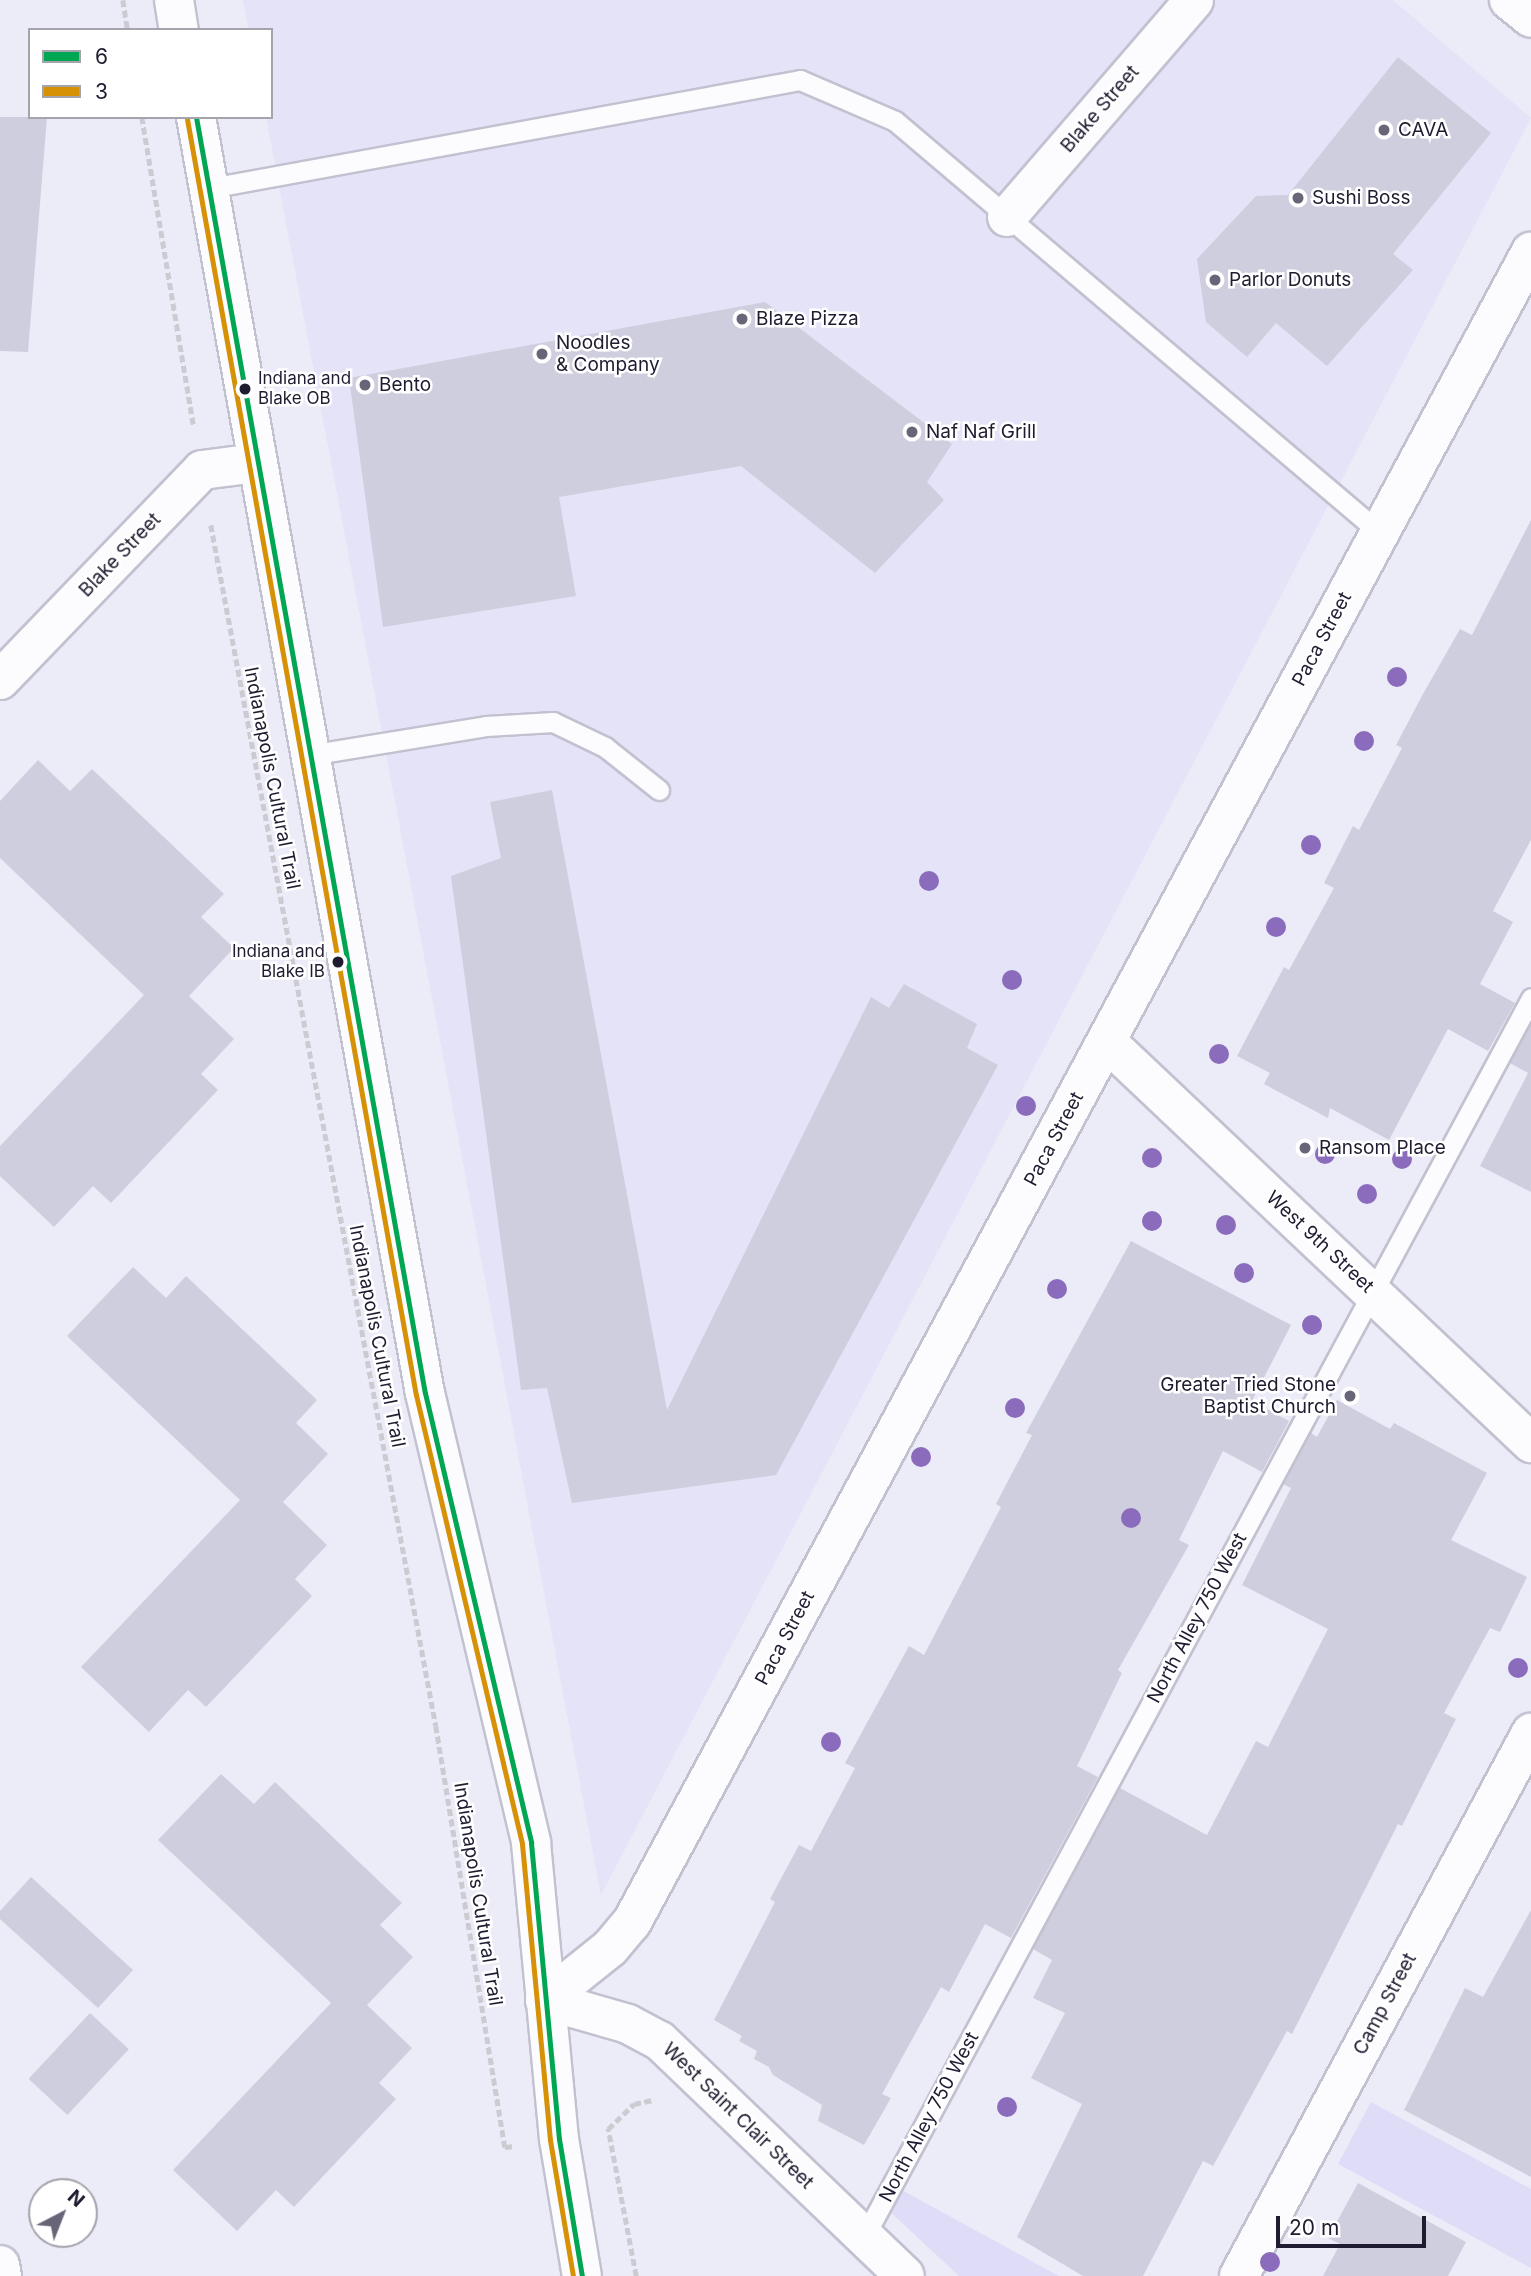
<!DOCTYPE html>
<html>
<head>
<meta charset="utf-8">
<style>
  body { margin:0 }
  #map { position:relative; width:1531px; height:2276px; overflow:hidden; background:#ececf8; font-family:Inter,sans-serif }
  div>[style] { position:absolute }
  .built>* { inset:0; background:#e4e3f7 }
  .green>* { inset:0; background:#dedcf6 }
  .building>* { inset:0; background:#cfcede; transform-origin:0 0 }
  .path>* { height:4.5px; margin-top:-2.25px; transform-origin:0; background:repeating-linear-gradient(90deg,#cbcbd1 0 7px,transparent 0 10.5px) }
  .roads { filter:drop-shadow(2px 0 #c2c1d0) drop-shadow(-2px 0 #c2c1d0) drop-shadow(0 2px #c2c1d0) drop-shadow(0 -2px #c2c1d0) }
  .lane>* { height:19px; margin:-9.5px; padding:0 9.5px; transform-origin:9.5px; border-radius:9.5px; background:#fcfcfe }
  .street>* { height:38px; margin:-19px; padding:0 19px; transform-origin:19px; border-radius:19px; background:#fcfcfe }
  .secondary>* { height:38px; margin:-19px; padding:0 19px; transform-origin:19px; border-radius:19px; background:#fcfcfe }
  .primary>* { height:38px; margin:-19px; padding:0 19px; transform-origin:19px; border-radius:19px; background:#fcfcfe }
  .bus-1>* { height:5px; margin:-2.5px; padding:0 2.5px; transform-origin:2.5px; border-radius:2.5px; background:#00a651 }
  .bus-2>* { height:5px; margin:-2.5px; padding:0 2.5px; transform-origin:2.5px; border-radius:2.5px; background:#d79107 }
  .trees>* { width:20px; height:20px; margin:-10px; border-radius:50%; background:#8b6cbc }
  .dots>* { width:19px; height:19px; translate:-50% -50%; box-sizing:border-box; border:4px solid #fff; border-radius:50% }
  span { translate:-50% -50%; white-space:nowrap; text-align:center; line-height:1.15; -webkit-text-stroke:5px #fff; paint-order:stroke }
  .bus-label { font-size:17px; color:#1f1c31 }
  .left { translate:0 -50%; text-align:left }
  .right { translate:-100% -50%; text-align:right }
  .street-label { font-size:19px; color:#1f1c31 }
  .poi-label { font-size:19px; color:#1f1c31 }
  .legend { position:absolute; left:28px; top:28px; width:245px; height:91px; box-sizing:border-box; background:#fff; border:2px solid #a5a4ad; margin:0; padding:9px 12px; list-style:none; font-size:21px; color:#1f1c31 }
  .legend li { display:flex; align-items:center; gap:14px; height:35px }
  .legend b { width:35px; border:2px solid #a5a4ad }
  .north { position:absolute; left:28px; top:2178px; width:70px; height:70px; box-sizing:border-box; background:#fff; border:2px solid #a5a4ad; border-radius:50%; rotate:42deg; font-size:19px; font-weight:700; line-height:28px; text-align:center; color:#1f1c31 }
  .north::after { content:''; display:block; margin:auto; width:24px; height:32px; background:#676577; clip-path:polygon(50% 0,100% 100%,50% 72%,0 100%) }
  .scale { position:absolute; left:1276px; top:2216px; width:150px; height:32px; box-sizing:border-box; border:4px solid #1f1c31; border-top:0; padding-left:9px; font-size:21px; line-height:24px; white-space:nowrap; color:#1f1c31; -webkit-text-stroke:5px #fff; paint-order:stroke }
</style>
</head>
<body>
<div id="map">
  <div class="built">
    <div style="clip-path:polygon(243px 0,1393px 0,1531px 118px,601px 1895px,266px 117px,271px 117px,271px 30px,249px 30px)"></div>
  </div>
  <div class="green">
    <div style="clip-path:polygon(1371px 2102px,1531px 2189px,1531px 2268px,1338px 2164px)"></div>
    <div style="clip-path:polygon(898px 2188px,1059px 2276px,959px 2276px,886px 2208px)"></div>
  </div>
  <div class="building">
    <div style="clip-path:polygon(1398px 57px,1491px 133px,1393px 254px,1413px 270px,1327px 366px,1276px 323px,1247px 357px,1206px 322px,1197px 259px,1256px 196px,1288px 195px)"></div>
    <div style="clip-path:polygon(0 117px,47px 117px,28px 352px,0 351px)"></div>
    <div style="clip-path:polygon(765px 302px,952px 444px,927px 482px,944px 500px,875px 573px,741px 466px,559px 497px,576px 596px,383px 627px,349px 378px)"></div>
    <div style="clip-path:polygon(1531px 520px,1531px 840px,1493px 911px,1513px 922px,1480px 984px,1515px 1003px,1488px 1051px,1448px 1029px,1389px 1140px,1330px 1108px,1328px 1118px,1264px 1084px,1270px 1073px,1237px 1056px,1284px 967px,1289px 970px,1334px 888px,1324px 883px,1353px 826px,1359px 830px,1402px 748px,1396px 745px,1423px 694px,1460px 629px,1472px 635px)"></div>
    <div style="clip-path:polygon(38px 760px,70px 791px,92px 769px,224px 894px,201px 917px,234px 948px,189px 996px,234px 1039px,201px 1074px,218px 1090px,111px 1203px,93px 1186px,54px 1227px,0 1176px,0 1146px,144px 995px,0 858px,0 801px)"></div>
    <div style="clip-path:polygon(552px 790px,667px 1410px,871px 997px,889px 1008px,904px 984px,977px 1024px,967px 1048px,998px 1065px,776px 1475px,572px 1503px,547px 1388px,521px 1390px,451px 876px,501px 858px,490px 802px)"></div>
    <div style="clip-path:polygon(1531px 1024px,1531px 1192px,1480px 1166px,1528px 1073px,1510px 1063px)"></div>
    <div style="clip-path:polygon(1131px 1241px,1291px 1325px,1252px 1401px,1289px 1421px,1262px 1472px,1223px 1451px,1179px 1540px,1189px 1545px,1118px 1670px,1122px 1673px,1077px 1766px,1098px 1777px,1011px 1938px,985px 1924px,949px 1992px,941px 1987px,882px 2094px,891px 2098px,864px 2145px,818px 2121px,822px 2105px,773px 2075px,769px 2067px,754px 2059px,757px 2051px,739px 2041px,742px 2036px,714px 2020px,775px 1902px,770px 1899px,799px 1845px,811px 1851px,855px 1768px,845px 1763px,909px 1646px,924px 1655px,1001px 1507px,996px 1504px,1032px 1435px,1026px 1433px)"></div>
    <div style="clip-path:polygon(133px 1267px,166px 1298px,186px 1276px,317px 1400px,296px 1423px,328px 1454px,283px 1502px,327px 1545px,295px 1579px,312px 1596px,206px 1707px,188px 1690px,149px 1732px,81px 1667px,240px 1500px,67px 1336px)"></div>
    <div style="clip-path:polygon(1337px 1400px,1390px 1429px,1394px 1423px,1487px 1473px,1451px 1540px,1527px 1577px,1500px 1632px,1490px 1628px,1444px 1713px,1456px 1719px,1427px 1776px,1402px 1826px,1398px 1824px,1292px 2034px,1287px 2031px,1213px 2166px,1203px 2161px,1143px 2276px,1083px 2276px,1017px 2237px,1082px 2104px,1031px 2078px,1065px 2013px,1033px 1998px,1052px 1960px,1033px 1949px,1120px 1788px,1207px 1835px,1256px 1741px,1268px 1747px,1328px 1629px,1242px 1585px,1291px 1488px,1283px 1484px,1311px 1433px,1317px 1437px)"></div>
    <div style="clip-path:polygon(221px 1774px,254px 1804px,275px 1782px,402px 1903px,380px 1925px,413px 1957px,367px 2005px,412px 2048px,379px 2083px,396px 2099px,294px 2207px,276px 2190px,237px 2231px,173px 2170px,331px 2003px,158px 1840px)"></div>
    <div style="clip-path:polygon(31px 1877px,133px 1970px,98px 2008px,0 1919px,0 1911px)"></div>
    <div style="clip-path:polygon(1531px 1910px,1531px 2177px,1404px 2110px,1465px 1988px,1483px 1997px)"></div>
    <div style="left:90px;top:2013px;width:53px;height:90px;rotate:43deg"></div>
    <div style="clip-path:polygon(1358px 2183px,1466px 2242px,1448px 2276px,1323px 2276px,1340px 2244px,1328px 2238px)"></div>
  </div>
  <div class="path">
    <div style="left:123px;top:0;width:30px;rotate:81deg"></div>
    <div style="left:142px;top:117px;width:314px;rotate:80.5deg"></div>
    <div style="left:211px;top:525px;width:1222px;rotate:79.39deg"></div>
    <div style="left:436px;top:1726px;width:427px;rotate:80.7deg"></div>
    <div style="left:505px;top:2147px;width:9px;rotate:-6deg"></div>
    <div style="left:636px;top:2276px;width:150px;rotate:-100.8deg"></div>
    <div style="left:608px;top:2129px;width:36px;rotate:-44deg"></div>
    <div style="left:634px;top:2104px;width:19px;rotate:-12deg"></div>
  </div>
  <div class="roads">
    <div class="lane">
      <div style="left:210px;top:188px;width:600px;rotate:-10.37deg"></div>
      <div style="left:800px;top:80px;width:103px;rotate:23.3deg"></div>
      <div style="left:895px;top:121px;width:635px;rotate:40.34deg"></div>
      <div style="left:309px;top:755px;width:179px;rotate:-9.3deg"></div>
      <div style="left:486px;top:726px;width:67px;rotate:-3.4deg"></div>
      <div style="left:553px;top:722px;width:58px;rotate:25.7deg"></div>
      <div style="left:605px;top:747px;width:69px;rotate:38.5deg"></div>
      <div style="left:864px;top:2237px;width:1407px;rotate:-61.7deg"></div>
    </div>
    <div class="street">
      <div style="left:1007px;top:217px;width:286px;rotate:-49.2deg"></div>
      <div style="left:0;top:680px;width:291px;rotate:-46.1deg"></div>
      <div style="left:202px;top:470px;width:54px;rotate:-7.4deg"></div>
      <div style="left:1107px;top:1042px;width:584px;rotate:43.4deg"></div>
      <div style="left:545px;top:2000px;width:83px;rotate:-38.7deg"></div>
      <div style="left:610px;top:1948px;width:34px;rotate:-50deg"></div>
      <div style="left:632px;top:1922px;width:1897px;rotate:-61.71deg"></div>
      <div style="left:0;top:2265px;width:11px;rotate:80deg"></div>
      <div style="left:1239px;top:2276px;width:617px;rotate:-61.73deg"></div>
    </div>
    <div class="secondary">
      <div style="left:174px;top:0;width:30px;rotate:81deg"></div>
      <div style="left:196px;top:117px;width:1296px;rotate:79.83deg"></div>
      <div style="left:425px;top:1393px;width:462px;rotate:76.7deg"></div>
      <div style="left:531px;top:1843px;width:297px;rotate:84.6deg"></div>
      <div style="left:559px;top:2139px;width:139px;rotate:80.5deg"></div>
      <div style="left:545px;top:2000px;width:86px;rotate:16.1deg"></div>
      <div style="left:628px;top:2024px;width:36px;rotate:28deg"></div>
      <div style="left:660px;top:2041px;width:339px;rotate:43.8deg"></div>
    </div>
    <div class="primary">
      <div style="left:1509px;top:0;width:28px;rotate:39deg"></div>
    </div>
  </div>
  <div class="bus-1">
    <div style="left:196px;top:117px;width:1296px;rotate:79.83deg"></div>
    <div style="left:425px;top:1393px;width:462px;rotate:76.7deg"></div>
    <div style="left:531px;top:1843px;width:297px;rotate:84.6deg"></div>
    <div style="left:559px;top:2139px;width:139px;rotate:80.5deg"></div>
  </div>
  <div class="bus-2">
    <div style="left:187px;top:119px;width:1296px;rotate:79.83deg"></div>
    <div style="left:416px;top:1395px;width:461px;rotate:76.7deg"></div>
    <div style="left:522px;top:1844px;width:297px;rotate:84.6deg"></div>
    <div style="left:550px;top:2140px;width:138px;rotate:80.4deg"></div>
  </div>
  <div class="trees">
    <div style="left:1397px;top:677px"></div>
    <div style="left:1364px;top:741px"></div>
    <div style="left:1311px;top:845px"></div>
    <div style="left:929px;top:881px"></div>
    <div style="left:1276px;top:927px"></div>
    <div style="left:1012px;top:980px"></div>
    <div style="left:1219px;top:1054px"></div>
    <div style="left:1026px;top:1106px"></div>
    <div style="left:1325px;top:1154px"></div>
    <div style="left:1152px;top:1158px"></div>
    <div style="left:1402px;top:1159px"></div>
    <div style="left:1367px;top:1194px"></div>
    <div style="left:1152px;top:1221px"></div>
    <div style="left:1226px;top:1225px"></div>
    <div style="left:1244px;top:1273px"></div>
    <div style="left:1057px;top:1289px"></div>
    <div style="left:1312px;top:1325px"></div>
    <div style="left:1015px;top:1408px"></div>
    <div style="left:921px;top:1457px"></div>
    <div style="left:1131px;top:1518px"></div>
    <div style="left:1518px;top:1668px"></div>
    <div style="left:831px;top:1742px"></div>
    <div style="left:1007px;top:2107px"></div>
    <div style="left:1270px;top:2262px"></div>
  </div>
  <div class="dots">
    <div style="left:1384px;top:130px;background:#676577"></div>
    <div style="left:1298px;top:198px;background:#676577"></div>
    <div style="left:1215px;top:280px;background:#676577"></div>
    <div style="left:742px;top:319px;background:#676577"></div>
    <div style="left:542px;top:354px;background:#676577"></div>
    <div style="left:365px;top:385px;background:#676577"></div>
    <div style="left:245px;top:389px;background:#1f1c31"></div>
    <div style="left:912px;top:432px;background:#676577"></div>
    <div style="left:338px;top:962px;background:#1f1c31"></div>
    <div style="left:1305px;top:1148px;background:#676577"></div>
    <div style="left:1350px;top:1396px;background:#676577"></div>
  </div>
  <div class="bus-label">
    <span class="left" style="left:258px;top:389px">Indiana and<br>Blake OB</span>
    <span class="right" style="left:325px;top:962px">Indiana and<br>Blake IB</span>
  </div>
  <div class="street-label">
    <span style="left:1100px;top:109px;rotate:-49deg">Blake Street</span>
    <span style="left:120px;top:555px;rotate:-46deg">Blake Street</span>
    <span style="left:1322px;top:639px;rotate:-62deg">Paca Street</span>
    <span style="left:272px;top:778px;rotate:79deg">Indianapolis Cultural Trail</span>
    <span style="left:1054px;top:1139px;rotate:-62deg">Paca Street</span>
    <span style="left:1320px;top:1242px;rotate:43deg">West 9th Street</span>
    <span style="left:377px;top:1336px;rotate:79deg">Indianapolis Cultural Trail</span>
    <span style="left:1197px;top:1618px;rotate:-62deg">North Alley 750 West</span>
    <span style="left:785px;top:1638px;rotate:-62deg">Paca Street</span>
    <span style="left:478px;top:1894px;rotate:81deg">Indianapolis Cultural Trail</span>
    <span style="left:1385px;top:2004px;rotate:-62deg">Camp Street</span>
    <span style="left:738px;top:2116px;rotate:44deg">West Saint Clair Street</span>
    <span style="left:929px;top:2117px;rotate:-62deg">North Alley 750 West</span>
  </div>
  <div class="poi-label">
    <span class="left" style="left:1398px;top:130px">CAVA</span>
    <span class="left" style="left:1312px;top:198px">Sushi Boss</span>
    <span class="left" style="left:1229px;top:280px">Parlor Donuts</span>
    <span class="left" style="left:756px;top:319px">Blaze Pizza</span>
    <span class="left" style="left:556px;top:354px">Noodles<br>&amp; Company</span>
    <span class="left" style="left:379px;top:385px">Bento</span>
    <span class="left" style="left:926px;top:432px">Naf Naf Grill</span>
    <span class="left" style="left:1319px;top:1148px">Ransom Place</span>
    <span class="right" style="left:1336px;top:1396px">Greater Tried Stone<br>Baptist Church</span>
  </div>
  <ul class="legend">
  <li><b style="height:9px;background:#00a651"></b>6</li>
  <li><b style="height:9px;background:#d79107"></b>3</li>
  </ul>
  <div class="north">N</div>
  <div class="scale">20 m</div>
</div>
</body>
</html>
